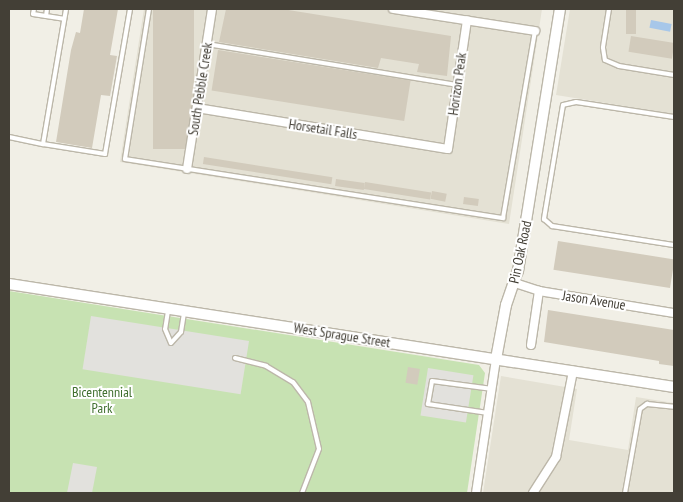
<!DOCTYPE html>
<html>
<head>
<meta charset="utf-8">
<style>
  body { margin:0 }
  #map { position:relative; width:683px; height:502px; overflow:hidden; background:#f1efe6; font-family:"PT Sans Narrow",sans-serif }
  div>[style] { position:absolute }
  .residential>* { inset:0; background:#e4e1d4 }
  .green>* { inset:0; background:#c7e2b2 }
  .parking>* { inset:0; background:#e2e1dd; transform-origin:0 0 }
  .water>* { inset:0; background:#a7c7e9; transform-origin:0 0 }
  .building>* { inset:0; background:#d2cbbc; transform-origin:0 0 }
  .roads { filter:drop-shadow(1px 0 #bcb7a9) drop-shadow(-1px 0 #bcb7a9) drop-shadow(0 1px #bcb7a9) drop-shadow(0 -1px #bcb7a9) }
  .service>* { height:4px; margin:-2px; padding:0 2px; transform-origin:2px; border-radius:2px; background:#fff }
  .minor>* { height:8px; margin:-4px; padding:0 4px; transform-origin:4px; border-radius:4px; background:#fff }
  .tertiary>* { height:10px; margin:-5px; padding:0 5px; transform-origin:5px; border-radius:5px; background:#fff }
  span { translate:-50% -50%; white-space:nowrap; text-align:center; line-height:1.15; -webkit-text-stroke:4px #fff; paint-order:stroke }
  .street-label { font-size:14px; color:#433f36 }
  .park-label { font-size:14px; color:#406f2f }
  .frame { position:absolute; inset:0; border:10px solid #433f36; pointer-events:none }
</style>
</head>
<body>
<div id="map">
  <div class="residential">
    <div style="clip-path:polygon(144px 9px,542px 9px,509px 224px,120px 162px)"></div>
    <div style="clip-path:polygon(570px 9px,674px 9px,674px 114px,556px 95px)"></div>
    <div style="clip-path:polygon(501px 376px,577px 389px,569px 440px,628px 450px,636px 397px,674px 403px,674px 493px,483px 493px)"></div>
  </div>
  <div class="green">
    <div style="clip-path:polygon(9px 291px,479px 365px,485px 373px,467px 493px,9px 493px)"></div>
  </div>
  <div class="parking">
    <div style="left:91px;top:316px;width:160px;height:54px;rotate:9deg"></div>
    <div style="left:428px;top:368px;width:46px;height:48px;rotate:9deg"></div>
    <div style="clip-path:polygon(73px 463px,97px 467px,92px 493px,67px 493px)"></div>
  </div>
  <div class="water">
    <div style="left:651px;top:20px;width:21px;height:8px;rotate:11deg"></div>
  </div>
  <div class="building">
    <div style="clip-path:polygon(84px 9px,118px 9px,110px 55px,117px 56px,110px 96px,101px 95px,92px 148px,56px 142px,71px 50px,76px 32px,80px 33px)"></div>
    <div style="left:153px;top:9px;width:41px;height:140px"></div>
    <div style="clip-path:polygon(226px 9px,282px 9px,451px 36px,447px 76px,417px 72px,419px 64px,381px 58px,378px 68px,219px 42px)"></div>
    <div style="left:626px;top:9px;width:10px;height:25px"></div>
    <div style="left:631px;top:36px;width:44px;height:16px;rotate:9deg"></div>
    <div style="left:218px;top:50px;width:195px;height:41px;rotate:9deg"></div>
    <div style="left:204px;top:157px;width:130px;height:7px;rotate:9deg"></div>
    <div style="left:336px;top:179px;width:29px;height:7px;rotate:8deg"></div>
    <div style="left:365px;top:182px;width:67px;height:7px;rotate:9deg"></div>
    <div style="left:432px;top:191px;width:15px;height:8px;rotate:11deg"></div>
    <div style="left:464px;top:197px;width:15px;height:7px;rotate:8deg"></div>
    <div style="left:558px;top:241px;width:118px;height:29px;rotate:9deg"></div>
    <div style="clip-path:polygon(548px 310px,674px 330px,674px 366px,659px 364px,659px 361px,544px 342px)"></div>
    <div style="left:408px;top:367px;width:12px;height:16px;rotate:9deg"></div>
  </div>
  <div class="roads">
    <div class="service">
      <div style="left:34px;top:9px;width:5px;rotate:101deg"></div>
      <div style="left:33px;top:14px;width:31px;rotate:9deg"></div>
      <div style="left:149px;top:9px;width:152px;rotate:99.1deg"></div>
      <div style="left:125px;top:159px;width:383px;rotate:8.9deg"></div>
      <div style="left:503px;top:218px;width:190px;rotate:-80.3deg"></div>
      <div style="left:609px;top:9px;width:39px;rotate:99deg"></div>
      <div style="left:603px;top:48px;width:12px;rotate:81deg"></div>
      <div style="left:605px;top:60px;width:15px;rotate:23deg"></div>
      <div style="left:619px;top:66px;width:56px;rotate:9.3deg"></div>
      <div style="left:46px;top:16px;width:7px;rotate:-82deg"></div>
      <div style="left:207px;top:44px;width:253px;rotate:9.3deg"></div>
      <div style="left:674px;top:117px;width:99px;rotate:-171.3deg"></div>
      <div style="left:576px;top:102px;width:13px;rotate:167deg"></div>
      <div style="left:563px;top:105px;width:116px;rotate:99.5deg"></div>
      <div style="left:544px;top:219px;width:11px;rotate:41deg"></div>
      <div style="left:552px;top:226px;width:123px;rotate:8.9deg"></div>
      <div style="left:9px;top:137px;width:35px;rotate:12deg"></div>
      <div style="left:43px;top:144px;width:137px;rotate:-80.3deg"></div>
      <div style="left:43px;top:144px;width:63px;rotate:9.2deg"></div>
      <div style="left:105px;top:154px;width:147px;rotate:-80.2deg"></div>
      <div style="left:168px;top:311px;width:18px;rotate:99deg"></div>
      <div style="left:165px;top:329px;width:15px;rotate:67deg"></div>
      <div style="left:171px;top:343px;width:15px;rotate:-48deg"></div>
      <div style="left:181px;top:332px;width:20px;rotate:-81deg"></div>
      <div style="left:235px;top:358px;width:32px;rotate:14deg"></div>
      <div style="left:266px;top:366px;width:31px;rotate:31deg"></div>
      <div style="left:293px;top:382px;width:25px;rotate:53deg"></div>
      <div style="left:308px;top:402px;width:48px;rotate:76.8deg"></div>
      <div style="left:319px;top:449px;width:47px;rotate:111.1deg"></div>
      <div style="left:488px;top:413px;width:61px;rotate:-171.5deg"></div>
      <div style="left:428px;top:404px;width:23px;rotate:-80deg"></div>
      <div style="left:432px;top:381px;width:61px;rotate:7.6deg"></div>
      <div style="left:625px;top:493px;width:85px;rotate:-79.9deg"></div>
      <div style="left:640px;top:409px;width:9px;rotate:-36deg"></div>
      <div style="left:647px;top:404px;width:27px;rotate:6deg"></div>
    </div>
    <div class="minor">
      <div style="left:393px;top:9px;width:144px;rotate:8.8deg"></div>
      <div style="left:197px;top:108px;width:254px;rotate:9.3deg"></div>
      <div style="left:448px;top:149px;width:130px;rotate:-81.6deg"></div>
      <div style="left:187px;top:169px;width:162px;rotate:-81.1deg"></div>
      <div style="left:515px;top:283px;width:25px;rotate:18deg"></div>
      <div style="left:539px;top:291px;width:137px;rotate:9.3deg"></div>
      <div style="left:531px;top:345px;width:55px;rotate:-81.6deg"></div>
      <div style="left:476px;top:493px;width:135px;rotate:-81.5deg"></div>
      <div style="left:533px;top:493px;width:43px;rotate:-57.4deg"></div>
      <div style="left:556px;top:457px;width:88px;rotate:-78.8deg"></div>
    </div>
    <div class="tertiary">
      <div style="left:9px;top:284px;width:673px;rotate:8.8deg"></div>
      <div style="left:496px;top:359px;width:55px;rotate:-79.5deg"></div>
      <div style="left:506px;top:305px;width:36px;rotate:-71deg"></div>
      <div style="left:518px;top:271px;width:265px;rotate:-80.9deg"></div>
    </div>
  </div>
  <div class="street-label">
    <span style="left:457px;top:84px;rotate:-82deg">Horizon Peak</span>
    <span style="left:200px;top:89px;rotate:-81deg">South Pebble Creek</span>
    <span style="left:323px;top:129px;rotate:9deg">Horsetail Falls</span>
    <span style="left:520px;top:252px;rotate:-78deg">Pin Oak Road</span>
    <span style="left:594px;top:300px;rotate:9deg">Jason Avenue</span>
    <span style="left:342px;top:335px;rotate:9deg">West Sprague Street</span>
  </div>
  <div class="park-label">
    <span style="left:102px;top:400px">Bicentennial<br>Park</span>
  </div>
  <div class="frame"></div>
</div>
</body>
</html>
